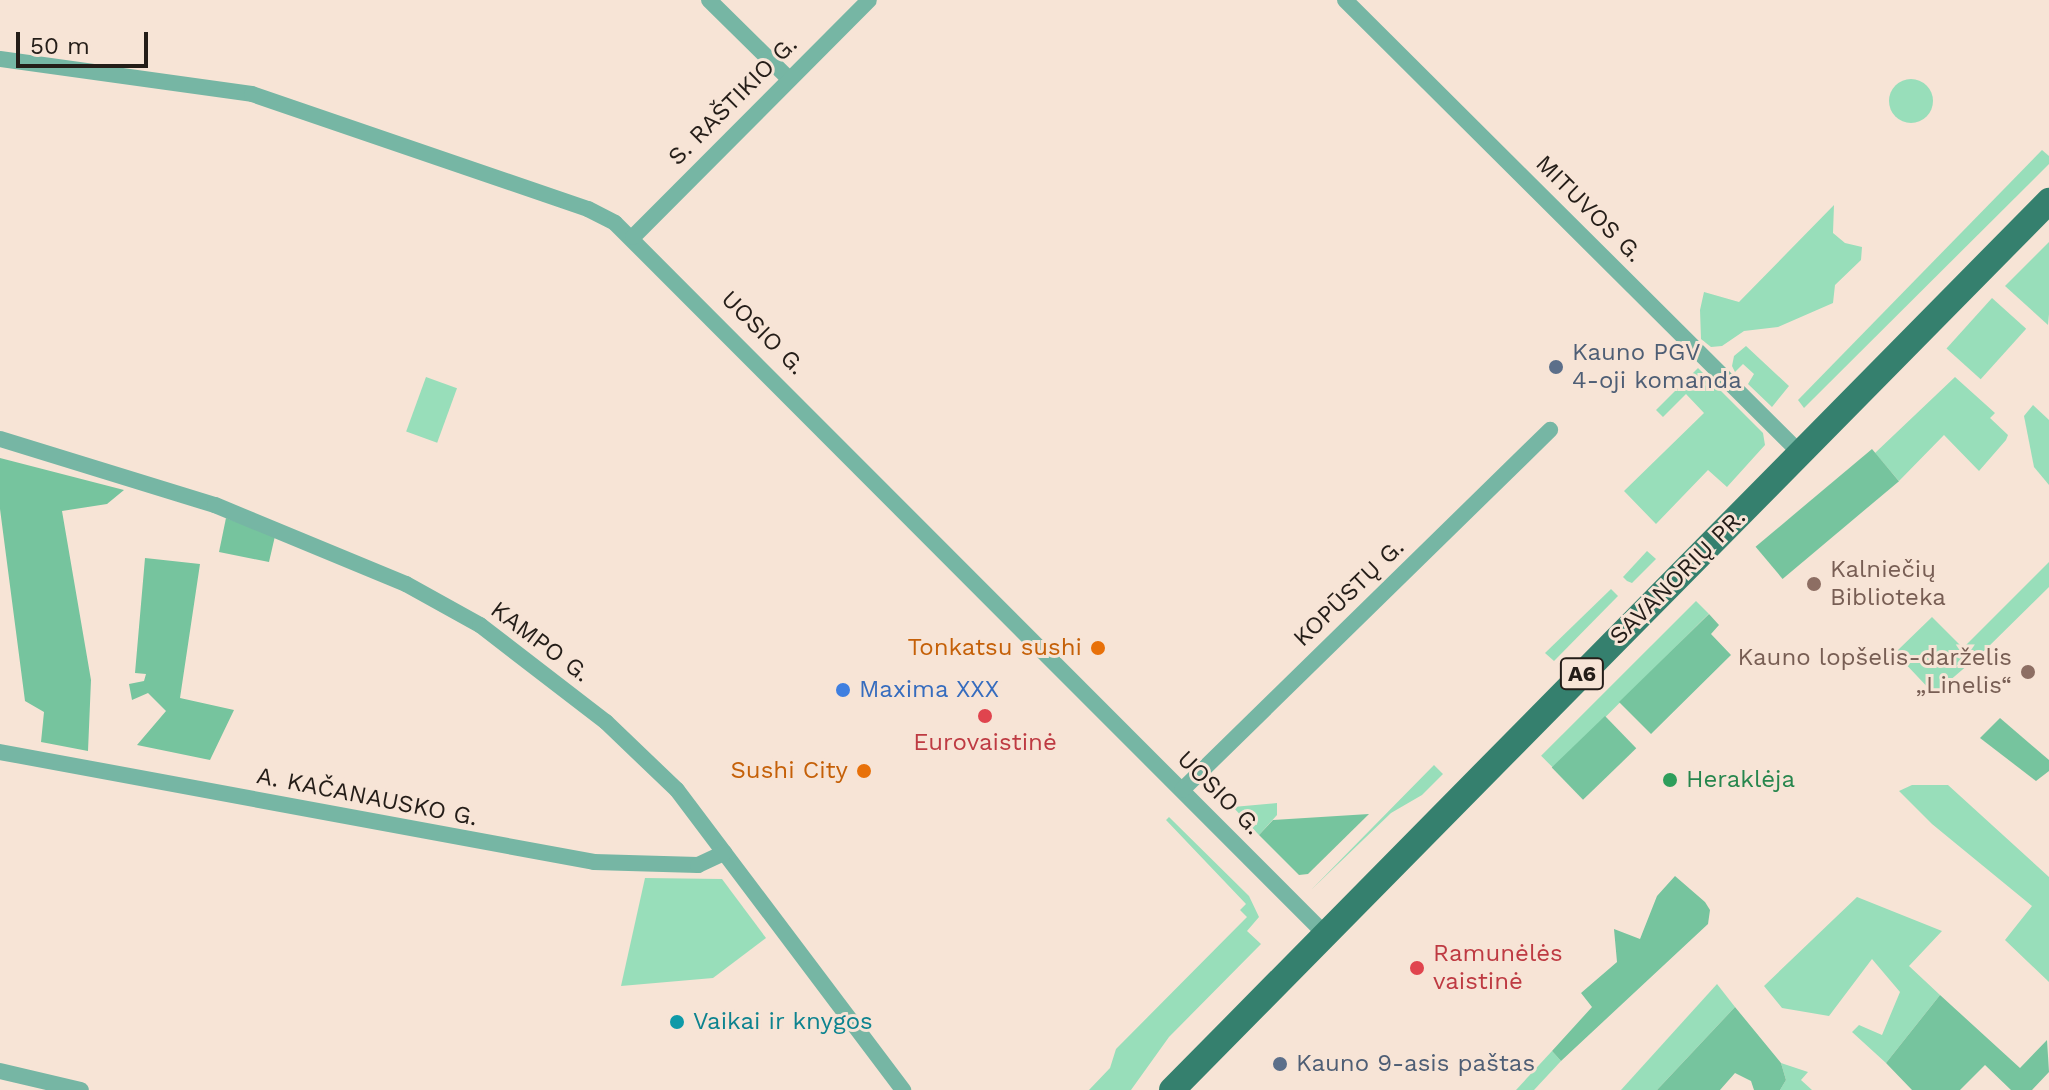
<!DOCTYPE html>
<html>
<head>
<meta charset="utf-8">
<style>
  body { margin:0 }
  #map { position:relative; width:2049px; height:1090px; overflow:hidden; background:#f7e4d6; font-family:"Work Sans",sans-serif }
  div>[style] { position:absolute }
  .green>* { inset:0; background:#98deba; transform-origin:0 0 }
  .round { border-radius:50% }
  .forest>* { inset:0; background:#76c49e; transform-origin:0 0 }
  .minor>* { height:16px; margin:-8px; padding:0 8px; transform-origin:8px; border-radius:8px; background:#76b6a4 }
  .primary>* { height:26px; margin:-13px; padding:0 13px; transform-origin:13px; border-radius:13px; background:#35806e }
  .dots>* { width:22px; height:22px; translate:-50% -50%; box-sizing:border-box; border:4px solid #f7e4d6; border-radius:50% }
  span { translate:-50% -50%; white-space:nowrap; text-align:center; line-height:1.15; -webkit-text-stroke:6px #f7e4d6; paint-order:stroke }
  .shield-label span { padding:2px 6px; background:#f7e4d6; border:2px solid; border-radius:6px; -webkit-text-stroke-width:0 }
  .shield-label { font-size:22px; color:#241d18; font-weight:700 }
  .street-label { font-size:24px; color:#241d18 }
  .service-label { font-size:24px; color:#4e5e75 }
  .left { translate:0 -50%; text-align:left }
  .education-label { font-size:24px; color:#785e54 }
  .right { translate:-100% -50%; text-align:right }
  .food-label { font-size:24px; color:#c56008 }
  .shop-label { font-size:24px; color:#366cbe }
  .health-label { font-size:24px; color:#be3a42 }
  .leisure-label { font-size:24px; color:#27864d }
  .culture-label { font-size:24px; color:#0d838f }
  .scale { position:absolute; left:16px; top:32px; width:132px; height:36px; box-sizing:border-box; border:4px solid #241d18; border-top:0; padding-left:10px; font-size:24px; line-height:28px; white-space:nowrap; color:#241d18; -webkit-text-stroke:6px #f7e4d6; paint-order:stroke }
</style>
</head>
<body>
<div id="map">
  <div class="green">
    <div class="round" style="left:1889px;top:79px;width:44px;height:44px"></div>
    <div style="clip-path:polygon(2042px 150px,2049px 156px,2049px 164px,1804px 408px,1798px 400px)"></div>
    <div style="clip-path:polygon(1834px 205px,1833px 233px,1845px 243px,1862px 247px,1861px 260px,1835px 285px,1833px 303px,1778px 327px,1744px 331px,1722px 346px,1711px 347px,1701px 339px,1700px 310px,1704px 292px,1739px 302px)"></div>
    <div style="clip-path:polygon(2049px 242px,2049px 314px,2048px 325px,2005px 286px)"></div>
    <div style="left:1992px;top:298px;width:46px;height:68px;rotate:42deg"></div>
    <div style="clip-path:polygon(1746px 346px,1789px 386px,1772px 407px,1748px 384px,1754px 374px,1743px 364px,1735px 372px,1732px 366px,1734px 356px)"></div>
    <div style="clip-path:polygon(1698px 368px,1763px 433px,1765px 445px,1727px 487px,1708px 470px,1656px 524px,1624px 491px,1704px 413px,1686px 394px,1663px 417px,1656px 410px)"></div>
    <div style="left:426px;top:377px;width:33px;height:58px;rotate:20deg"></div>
    <div style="clip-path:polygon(1955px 377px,1995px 413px,1990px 418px,2008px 435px,2006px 440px,1979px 471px,1944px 435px,1899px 481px,1875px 453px)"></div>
    <div style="clip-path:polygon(2033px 405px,2049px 420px,2049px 485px,2034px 467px,2024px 416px)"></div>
    <div style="clip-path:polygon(1647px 551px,1656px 559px,1632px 583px,1627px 581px,1623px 577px)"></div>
    <div style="clip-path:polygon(2049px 562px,2049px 587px,1983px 652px,1934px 694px,1900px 658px,1898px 650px,1932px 617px,1963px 648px)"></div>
    <div style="clip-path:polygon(1611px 589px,1618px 596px,1554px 661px,1545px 653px)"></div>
    <div style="left:1696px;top:601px;width:18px;height:219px;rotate:45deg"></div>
    <div style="clip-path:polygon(1434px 765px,1443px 774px,1422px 795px,1391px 813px,1311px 890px)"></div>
    <div style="clip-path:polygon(1912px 785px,1948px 785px,2049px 877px,2049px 982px,2005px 940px,2032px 906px,1932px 824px,1899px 791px)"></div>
    <div style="clip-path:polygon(1277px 803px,1277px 815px,1259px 835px,1233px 807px)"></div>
    <div style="clip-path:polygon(1169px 817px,1249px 896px,1259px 917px,1247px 931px,1261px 944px,1169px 1037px,1131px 1090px,1089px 1090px,1110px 1068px,1116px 1049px,1247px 917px,1240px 910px,1246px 904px,1166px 820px)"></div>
    <div style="clip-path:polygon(645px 878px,722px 879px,766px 938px,713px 978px,621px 986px)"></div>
    <div style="clip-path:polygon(1857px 897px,1942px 931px,1909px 966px,1940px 995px,1886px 1063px,1852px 1032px,1859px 1025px,1882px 1035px,1900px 992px,1872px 959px,1829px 1016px,1782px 1008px,1764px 986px)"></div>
    <div style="clip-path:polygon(1717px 984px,1735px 1007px,1657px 1090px,1621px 1090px)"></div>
    <div style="clip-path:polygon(1552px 1051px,1561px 1061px,1534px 1090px,1516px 1090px)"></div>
    <div style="clip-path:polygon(1781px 1063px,1808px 1072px,1801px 1080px,1812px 1090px,1780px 1090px,1786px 1080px)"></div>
  </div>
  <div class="forest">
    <div style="left:1872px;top:449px;width:42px;height:152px;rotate:50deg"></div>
    <div style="clip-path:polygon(0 458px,124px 490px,107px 504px,62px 511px,91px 680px,88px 751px,41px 742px,44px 712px,25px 701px,0 509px)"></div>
    <div style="clip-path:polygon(226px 518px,275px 536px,269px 562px,219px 552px)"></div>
    <div style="clip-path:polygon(145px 558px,200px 564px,180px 698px,234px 710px,210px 760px,137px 745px,166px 711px,148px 693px,132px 700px,129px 684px,144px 681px,146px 674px,135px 673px)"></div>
    <div style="clip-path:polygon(1709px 614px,1719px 625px,1711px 634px,1731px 655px,1651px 734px,1619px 702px)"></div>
    <div style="left:1605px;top:716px;width:45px;height:74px;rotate:46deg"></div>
    <div style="clip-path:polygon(2000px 718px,2049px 760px,2049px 771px,2036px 781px,1980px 738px)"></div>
    <div style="clip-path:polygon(1369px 814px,1308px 874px,1299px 875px,1259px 835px,1273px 820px)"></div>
    <div style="clip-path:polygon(1675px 876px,1705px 902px,1710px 910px,1708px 924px,1561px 1061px,1552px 1051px,1592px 1007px,1581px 993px,1617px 962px,1614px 929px,1640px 939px,1657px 896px)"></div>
    <div style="clip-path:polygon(1940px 995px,2020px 1068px,2047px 1040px,2049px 1072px,2032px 1090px,2011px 1090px,1985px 1065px,1960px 1090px,1912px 1090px,1886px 1063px)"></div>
    <div style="clip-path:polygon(1735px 1007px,1781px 1063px,1786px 1080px,1780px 1090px,1754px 1090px,1751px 1081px,1735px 1073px,1720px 1090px,1657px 1090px)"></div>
  </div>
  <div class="minor">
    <div style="left:709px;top:0;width:112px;rotate:44.6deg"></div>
    <div style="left:1345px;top:0;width:642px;rotate:44.87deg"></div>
    <div style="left:0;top:59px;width:254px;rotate:7.9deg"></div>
    <div style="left:252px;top:94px;width:355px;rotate:18.9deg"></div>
    <div style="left:588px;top:209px;width:30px;rotate:27deg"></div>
    <div style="left:615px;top:223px;width:1005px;rotate:45.04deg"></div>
    <div style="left:633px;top:237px;width:334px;rotate:-45.1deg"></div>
    <div style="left:0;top:439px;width:225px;rotate:17.1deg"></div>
    <div style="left:215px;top:505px;width:207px;rotate:22.5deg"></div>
    <div style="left:406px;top:584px;width:85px;rotate:29deg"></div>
    <div style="left:480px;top:625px;width:159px;rotate:37.6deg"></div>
    <div style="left:606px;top:722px;width:98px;rotate:43.8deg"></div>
    <div style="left:677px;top:790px;width:376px;rotate:53deg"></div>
    <div style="left:0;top:752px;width:604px;rotate:10.49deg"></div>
    <div style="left:594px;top:862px;width:104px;rotate:1.7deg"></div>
    <div style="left:698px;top:865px;width:29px;rotate:-25deg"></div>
    <div style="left:1182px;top:790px;width:515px;rotate:-44.37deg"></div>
    <div style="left:0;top:1071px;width:83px;rotate:13.2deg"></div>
  </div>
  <div class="primary">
    <div style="left:1172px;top:1090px;width:1249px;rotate:-45.39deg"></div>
  </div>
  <div class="dots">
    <div style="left:1556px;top:367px;background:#5c6f8a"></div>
    <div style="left:1814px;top:584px;background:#8d6e63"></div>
    <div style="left:1098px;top:648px;background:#e8710a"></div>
    <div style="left:2028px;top:672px;background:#8d6e63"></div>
    <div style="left:843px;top:690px;background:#3f7fe0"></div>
    <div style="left:985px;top:716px;background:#e0444e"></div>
    <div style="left:864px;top:771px;background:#e8710a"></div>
    <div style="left:1670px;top:780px;background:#2e9e5b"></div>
    <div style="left:1417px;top:968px;background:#e0444e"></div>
    <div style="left:677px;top:1022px;background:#0f9aa8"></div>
    <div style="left:1280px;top:1064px;background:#5c6f8a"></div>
  </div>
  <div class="shield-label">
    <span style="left:1582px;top:674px">A6</span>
  </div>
  <div class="street-label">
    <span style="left:733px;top:101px;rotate:-45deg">S. RAŠTIKIO G.</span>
    <span style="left:1589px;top:209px;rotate:45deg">MITUVOS G.</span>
    <span style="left:763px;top:333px;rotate:45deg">UOSIO G.</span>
    <span style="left:1678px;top:577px;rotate:-45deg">SAVANORIŲ PR.</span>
    <span style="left:1349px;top:593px;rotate:-44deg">KOPŪSTŲ G.</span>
    <span style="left:540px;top:642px;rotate:37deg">KAMPO G.</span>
    <span style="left:1219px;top:793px;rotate:45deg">UOSIO G.</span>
    <span style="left:367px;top:797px;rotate:11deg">A. KAČANAUSKO G.</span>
  </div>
  <div class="service-label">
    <span class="left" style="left:1572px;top:367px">Kauno PGV<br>4-oji komanda</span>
    <span class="left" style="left:1296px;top:1064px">Kauno 9-asis paštas</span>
  </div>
  <div class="education-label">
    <span class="left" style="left:1830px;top:584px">Kalniečių<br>Biblioteka</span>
    <span class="right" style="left:2012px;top:672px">Kauno lopšelis-darželis<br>„Linelis“</span>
  </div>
  <div class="food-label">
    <span class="right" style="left:1082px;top:648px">Tonkatsu sushi</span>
    <span class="right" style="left:848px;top:771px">Sushi City</span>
  </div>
  <div class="shop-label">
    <span class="left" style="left:859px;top:690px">Maxima XXX</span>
  </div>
  <div class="health-label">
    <span style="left:985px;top:743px">Eurovaistinė</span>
    <span class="left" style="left:1433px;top:968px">Ramunėlės<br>vaistinė</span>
  </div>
  <div class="leisure-label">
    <span class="left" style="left:1686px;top:780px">Heraklėja</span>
  </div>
  <div class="culture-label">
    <span class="left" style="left:693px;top:1022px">Vaikai ir knygos</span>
  </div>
  <div class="scale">50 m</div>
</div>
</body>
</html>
